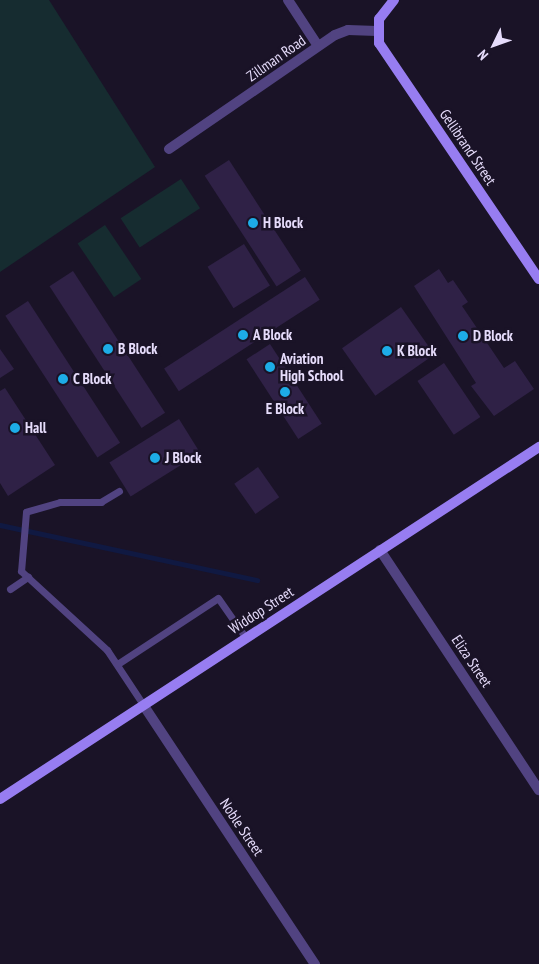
<!DOCTYPE html>
<html>
<head>
<meta charset="utf-8">
<style>
  body { margin:0 }
  #map { position:relative; width:539px; height:964px; overflow:hidden; background:#1a1327; font-family:"PT Sans Narrow",sans-serif }
  div>[style] { position:absolute }
  .green>* { inset:0; background:#162c30; transform-origin:0 0 }
  .stream>* { height:5px; margin:-2.5px; padding:0 2.5px; transform-origin:2.5px; border-radius:2.5px; background:#101942 }
  .building>* { inset:0; background:#2f2146; transform-origin:0 0 }
  .lane>* { height:7px; margin:-3.5px; padding:0 3.5px; transform-origin:3.5px; border-radius:3.5px; background:#514381 }
  .street>* { height:10px; margin:-5px; padding:0 5px; transform-origin:5px; border-radius:5px; background:#514381 }
  .secondary>* { height:10px; margin:-5px; padding:0 5px; transform-origin:5px; border-radius:5px; background:#977df1 }
  .dots>* { width:14px; height:14px; translate:-50% -50%; box-sizing:border-box; border:2px solid #1a1327; border-radius:50% }
  span { translate:-50% -50%; white-space:nowrap; text-align:center; line-height:1.15; -webkit-text-stroke:5px #1a1327; paint-order:stroke }
  .street-label { font-size:15px; color:#e6dcfb }
  .poi-label { font-size:15px; color:#e6dcfb; font-weight:700 }
  .left { translate:0 -50%; text-align:left }
  .north { position:absolute; left:469px; top:20px; width:50px; height:50px; -webkit-text-stroke:4px #1a1327; paint-order:stroke; rotate:228deg; font-size:14px; font-weight:700; line-height:20px; text-align:center; color:#e6dcfb }
  .north::after { content:''; display:block; margin:auto; width:18px; height:22px; background:#e6dcfb; clip-path:polygon(50% 0,100% 100%,50% 72%,0 100%) }
</style>
</head>
<body>
<div id="map">
  <div class="green">
    <div style="clip-path:polygon(0 0,49px 0,155px 167px,0 272px)"></div>
    <div style="left:181px;top:179px;width:35px;height:72px;rotate:57deg"></div>
    <div style="left:105px;top:225px;width:65px;height:33px;rotate:56deg"></div>
  </div>
  <div class="stream">
    <div style="left:0;top:525px;width:263px;rotate:12.1deg"></div>
  </div>
  <div class="building">
    <div style="left:229px;top:160px;width:132px;height:29px;rotate:57deg"></div>
    <div style="left:244px;top:244px;width:49px;height:43px;rotate:58deg"></div>
    <div style="clip-path:polygon(439px 269px,448px 283px,453px 280px,468px 302px,462px 306px,504px 368px,515px 361px,534px 389px,494px 416px,471px 386px,476px 383px,414px 286px)"></div>
    <div style="left:73px;top:271px;width:169px;height:28px;rotate:57deg"></div>
    <div style="left:305px;top:277px;width:27px;height:168px;rotate:57deg"></div>
    <div style="left:28px;top:301px;width:169px;height:27px;rotate:57deg"></div>
    <div style="left:401px;top:307px;width:58px;height:72px;rotate:55deg"></div>
    <div style="left:270px;top:344px;width:95px;height:28px;rotate:57deg"></div>
    <div style="clip-path:polygon(0 349px,14px 369px,0 378px)"></div>
    <div style="left:444px;top:363px;width:65px;height:32px;rotate:56deg"></div>
    <div style="clip-path:polygon(5px 388px,55px 465px,8px 496px,0 483px,0 391px)"></div>
    <div style="left:179px;top:419px;width:40px;height:82px;rotate:58deg"></div>
    <div style="left:258px;top:467px;width:37px;height:29px;rotate:55deg"></div>
  </div>
  <div class="lane">
    <div style="left:119px;top:491px;width:21px;rotate:149deg"></div>
    <div style="left:101px;top:502px;width:41px;rotate:180deg"></div>
    <div style="left:60px;top:502px;width:35px;rotate:164deg"></div>
    <div style="left:26px;top:512px;width:59px;rotate:94.8deg"></div>
    <div style="left:21px;top:571px;width:117px;rotate:42.6deg"></div>
    <div style="left:107px;top:650px;width:67px;rotate:56.5deg"></div>
    <div style="left:10px;top:589px;width:22px;rotate:-34deg"></div>
    <div style="left:119px;top:663px;width:118px;rotate:-33.3deg"></div>
    <div style="left:218px;top:598px;width:49px;rotate:55deg"></div>
  </div>
  <div class="street">
    <div style="left:288px;top:0;width:55px;rotate:56.9deg"></div>
    <div style="left:169px;top:149px;width:201px;rotate:-34.5deg"></div>
    <div style="left:335px;top:35px;width:14px;rotate:-21deg"></div>
    <div style="left:348px;top:30px;width:29px;rotate:2deg"></div>
    <div style="left:380px;top:550px;width:288px;rotate:56.5deg"></div>
    <div style="left:144px;top:706px;width:310px;rotate:56.5deg"></div>
  </div>
  <div class="secondary">
    <div style="left:394px;top:0;width:24px;rotate:128deg"></div>
    <div style="left:379px;top:19px;width:24px;rotate:90deg"></div>
    <div style="left:379px;top:43px;width:285px;rotate:55.9deg"></div>
    <div style="left:0;top:799px;width:644px;rotate:-33.15deg"></div>
  </div>
  <div class="dots">
    <div style="left:253px;top:223px;background:#1dace7"></div>
    <div style="left:243px;top:335px;background:#1dace7"></div>
    <div style="left:463px;top:336px;background:#1dace7"></div>
    <div style="left:108px;top:349px;background:#1dace7"></div>
    <div style="left:387px;top:351px;background:#1dace7"></div>
    <div style="left:270px;top:367px;background:#1dace7"></div>
    <div style="left:63px;top:379px;background:#1dace7"></div>
    <div style="left:285px;top:392px;background:#1dace7"></div>
    <div style="left:15px;top:428px;background:#1dace7"></div>
    <div style="left:155px;top:458px;background:#1dace7"></div>
  </div>
  <div class="street-label">
    <span style="left:276px;top:58px;rotate:-35deg">Zillman Road</span>
    <span style="left:468px;top:147px;rotate:56deg">Gellibrand Street</span>
    <span style="left:261px;top:610px;rotate:-33deg">Widdop Street</span>
    <span style="left:472px;top:661px;rotate:56deg">Eliza Street</span>
    <span style="left:242px;top:827px;rotate:56deg">Noble Street</span>
  </div>
  <div class="poi-label">
    <span class="left" style="left:263px;top:223px">H Block</span>
    <span class="left" style="left:253px;top:335px">A Block</span>
    <span class="left" style="left:473px;top:336px">D Block</span>
    <span class="left" style="left:118px;top:349px">B Block</span>
    <span class="left" style="left:397px;top:351px">K Block</span>
    <span class="left" style="left:280px;top:367px">Aviation<br>High School</span>
    <span class="left" style="left:73px;top:379px">C Block</span>
    <span style="left:285px;top:409px">E Block</span>
    <span class="left" style="left:25px;top:428px">Hall</span>
    <span class="left" style="left:165px;top:458px">J Block</span>
  </div>
  <div class="north">N</div>
</div>
</body>
</html>
